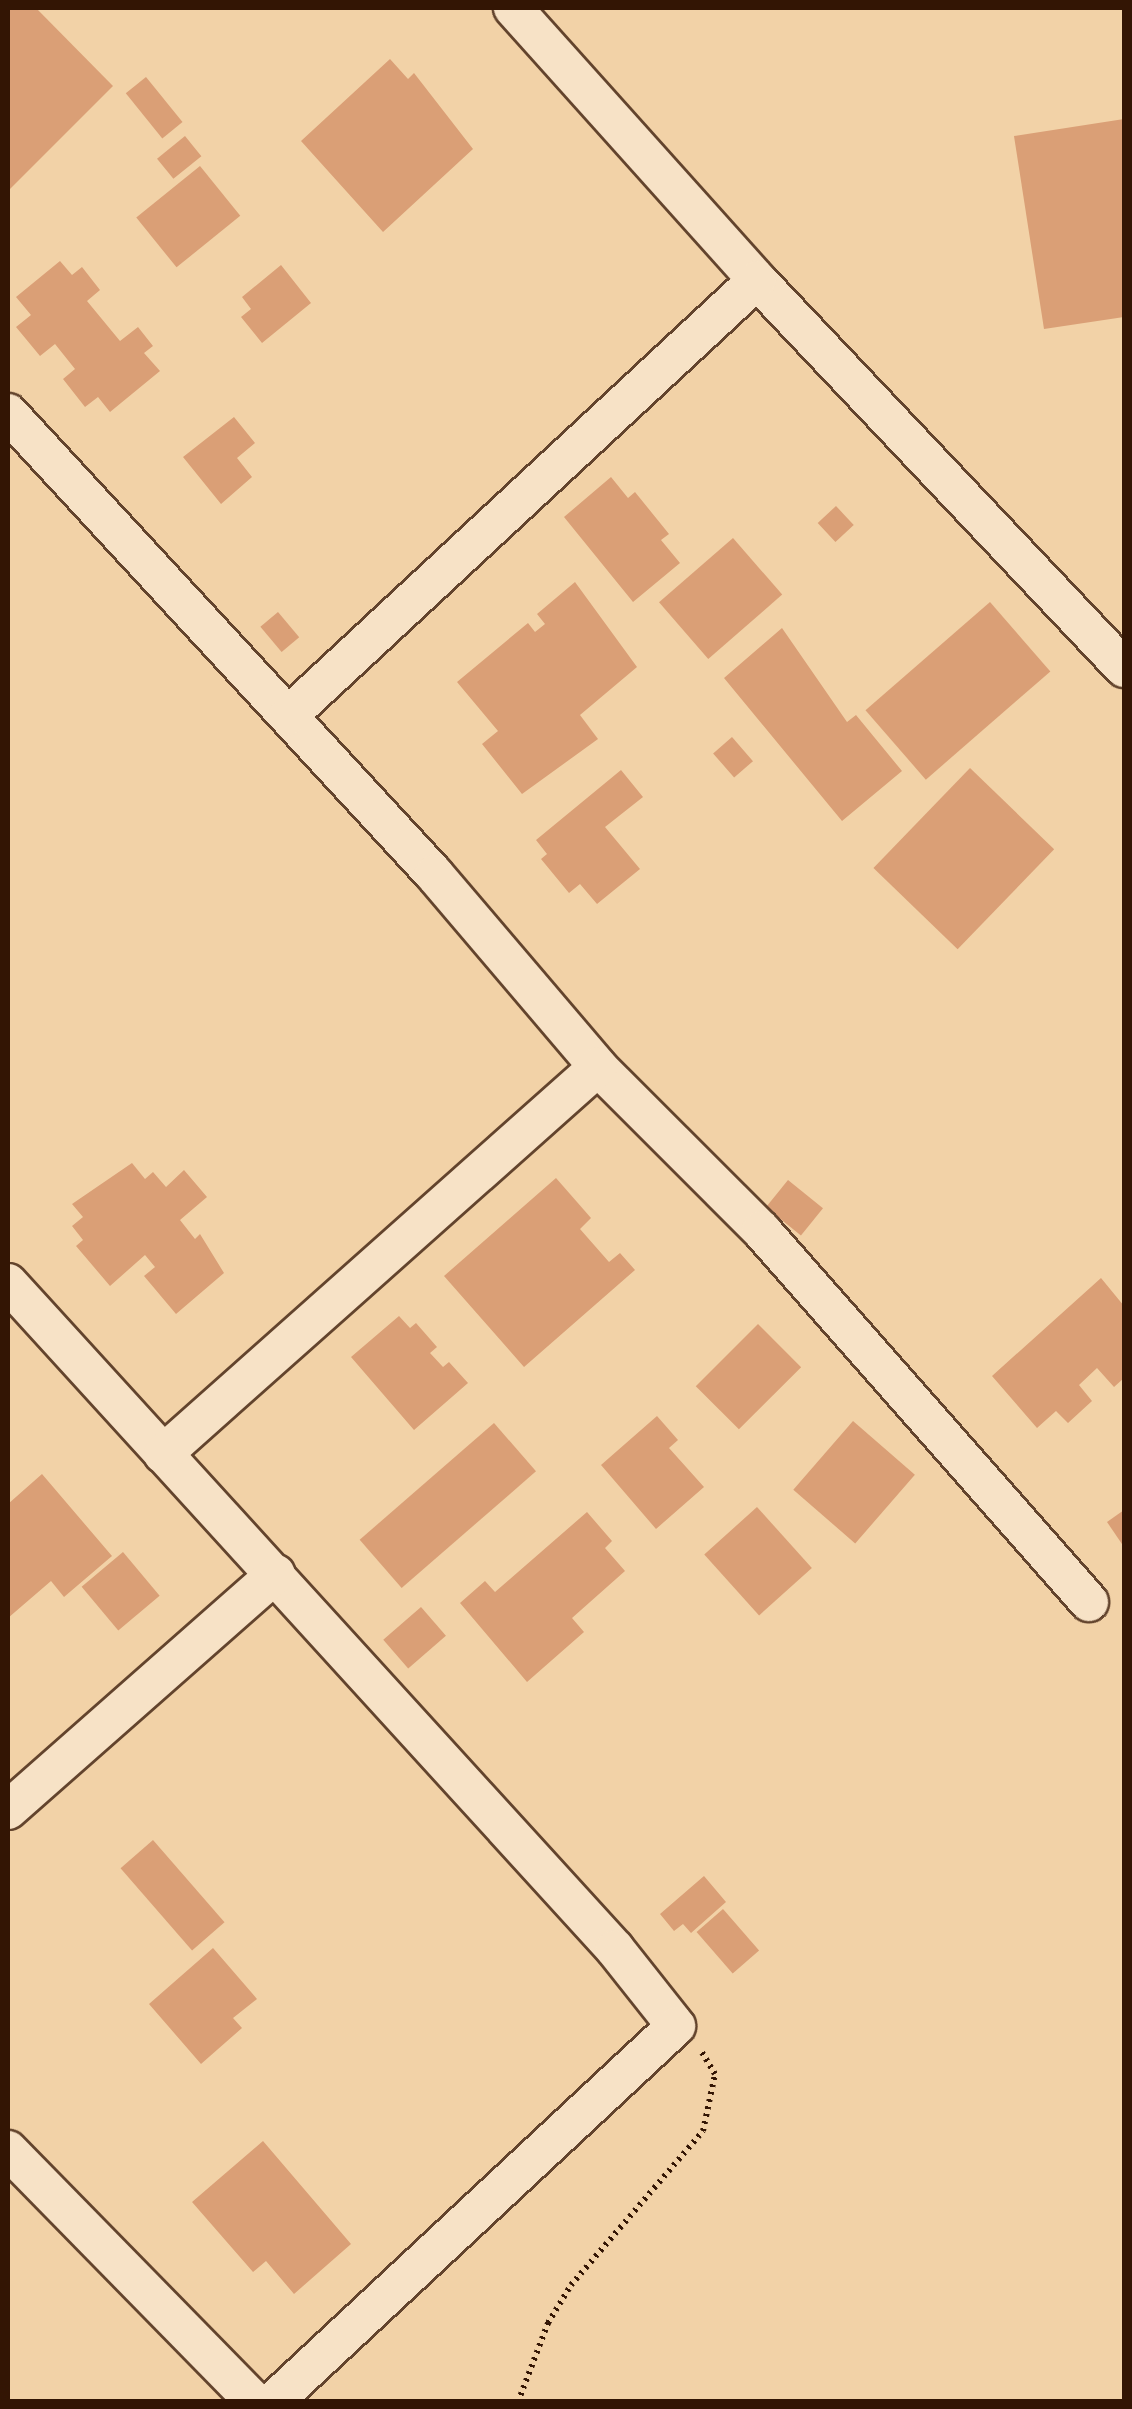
<!DOCTYPE html>
<html>
<head>
<meta charset="utf-8">
<style>
  body { margin:0 }
  #map { position:relative; width:1132px; height:2409px; overflow:hidden; background:#f2d2a7; font-family:"Old Standard TT",serif }
  div>[style] { position:absolute }
  .building>* { inset:0; background:#da9f76; transform-origin:0 0 }
  .path>* { height:6px; margin-top:-3px; transform-origin:0; background:repeating-linear-gradient(90deg,#331504 0 2.5px,transparent 0 7.5px) }
  .roads { filter:drop-shadow(2px 0 #63442d) drop-shadow(-2px 0 #63442d) drop-shadow(0 2px #63442d) drop-shadow(0 -2px #63442d) }
  .minor>* { height:38px; margin:-19px; padding:0 19px; transform-origin:19px; border-radius:19px; background:#f7e2c6 }
  span { translate:-50% -50%; white-space:nowrap; text-align:center; line-height:1.15; -webkit-text-stroke:9px #f7e2c6; paint-order:stroke }
  .frame { position:absolute; inset:0; border:10px solid #331504; pointer-events:none }
</style>
</head>
<body>
<div id="map">
  <div class="building">
    <div style="clip-path:polygon(36px 8px,113px 86px,8px 191px,8px 10px)"></div>
    <div style="clip-path:polygon(390px 59px,408px 79px,414px 73px,473px 149px,383px 232px,301px 141px)"></div>
    <div style="left:146px;top:77px;width:58px;height:26px;rotate:51deg"></div>
    <div style="clip-path:polygon(1124px 119px,1124px 317px,1044px 329px,1014px 136px)"></div>
    <div style="left:185px;top:136px;width:26px;height:36px;rotate:51deg"></div>
    <div style="left:200px;top:166px;width:64px;height:82px;rotate:51deg"></div>
    <div style="clip-path:polygon(60px 261px,72px 275px,82px 267px,100px 290px,87px 301px,120px 341px,138px 327px,153px 346px,144px 353px,160px 371px,110px 412px,98px 397px,85px 407px,63px 379px,75px 369px,55px 344px,40px 356px,16px 327px,31px 315px,16px 297px)"></div>
    <div style="clip-path:polygon(281px 265px,311px 303px,262px 343px,241px 317px,251px 309px,242px 297px)"></div>
    <div style="clip-path:polygon(234px 417px,255px 443px,237px 458px,252px 477px,221px 504px,183px 457px)"></div>
    <div style="clip-path:polygon(611px 477px,628px 498px,635px 492px,669px 534px,661px 540px,680px 563px,633px 602px,564px 517px)"></div>
    <div style="left:836px;top:506px;width:26px;height:25px;rotate:47deg"></div>
    <div style="left:733px;top:538px;width:75px;height:98px;rotate:49deg"></div>
    <div style="clip-path:polygon(575px 582px,637px 667px,580px 715px,598px 739px,522px 794px,482px 744px,498px 731px,457px 682px,528px 623px,535px 632px,545px 624px,537px 614px)"></div>
    <div style="left:990px;top:602px;width:92px;height:165px;rotate:49deg"></div>
    <div style="left:278px;top:612px;width:33px;height:23px;rotate:50deg"></div>
    <div style="clip-path:polygon(782px 628px,847px 722px,856px 715px,902px 771px,842px 821px,724px 678px)"></div>
    <div style="left:732px;top:737px;width:32px;height:25px;rotate:49deg"></div>
    <div style="left:970px;top:768px;width:117px;height:139px;rotate:44deg"></div>
    <div style="clip-path:polygon(621px 770px,643px 797px,605px 827px,640px 869px,597px 904px,580px 884px,569px 893px,541px 859px,547px 854px,536px 840px)"></div>
    <div style="clip-path:polygon(132px 1163px,145px 1179px,153px 1172px,166px 1187px,184px 1170px,207px 1197px,180px 1220px,195px 1239px,200px 1234px,224px 1273px,176px 1314px,144px 1276px,155px 1267px,145px 1255px,110px 1286px,76px 1246px,83px 1240px,72px 1226px,83px 1217px,72px 1204px)"></div>
    <div style="clip-path:polygon(556px 1178px,591px 1218px,580px 1229px,609px 1262px,620px 1253px,635px 1270px,524px 1367px,444px 1276px)"></div>
    <div style="left:788px;top:1180px;width:45px;height:35px;rotate:39deg"></div>
    <div style="clip-path:polygon(1101px 1278px,1124px 1306px,1124px 1378px,1114px 1387px,1097px 1368px,1079px 1385px,1092px 1401px,1068px 1423px,1056px 1411px,1037px 1428px,992px 1376px)"></div>
    <div style="clip-path:polygon(399px 1316px,410px 1328px,416px 1323px,437px 1347px,430px 1353px,443px 1367px,449px 1362px,468px 1383px,414px 1430px,351px 1357px)"></div>
    <div style="left:758px;top:1324px;width:61px;height:88px;rotate:45deg"></div>
    <div style="clip-path:polygon(657px 1416px,678px 1440px,669px 1448px,704px 1487px,656px 1529px,601px 1465px)"></div>
    <div style="left:853px;top:1421px;width:82px;height:91px;rotate:41deg"></div>
    <div style="left:494px;top:1423px;width:64px;height:178px;rotate:49deg"></div>
    <div style="clip-path:polygon(42px 1474px,112px 1556px,64px 1597px,51px 1581px,8px 1618px,8px 1504px)"></div>
    <div style="left:757px;top:1507px;width:82px;height:71px;rotate:48deg"></div>
    <div style="clip-path:polygon(1124px 1510px,1124px 1547px,1107px 1522px)"></div>
    <div style="clip-path:polygon(587px 1512px,612px 1541px,605px 1548px,625px 1571px,572px 1618px,584px 1632px,527px 1682px,460px 1603px,485px 1581px,495px 1592px)"></div>
    <div style="left:123px;top:1552px;width:57px;height:54px;rotate:50deg"></div>
    <div style="left:421px;top:1607px;width:38px;height:50px;rotate:49deg"></div>
    <div style="left:153px;top:1840px;width:109px;height:43px;rotate:49deg"></div>
    <div style="clip-path:polygon(704px 1876px,726px 1902px,691px 1933px,683px 1924px,674px 1931px,660px 1914px)"></div>
    <div style="left:723px;top:1909px;width:55px;height:35px;rotate:49deg"></div>
    <div style="clip-path:polygon(213px 1948px,257px 1999px,233px 2018px,242px 2028px,201px 2064px,149px 2004px)"></div>
    <div style="clip-path:polygon(263px 2141px,351px 2244px,294px 2294px,266px 2261px,253px 2272px,192px 2202px)"></div>
  </div>
  <div class="path">
    <div style="left:518px;top:2402px;width:85px;rotate:-69.2deg"></div>
    <div style="left:548px;top:2323px;width:44px;rotate:-58.8deg"></div>
    <div style="left:571px;top:2285px;width:203px;rotate:-49.4deg"></div>
    <div style="left:703px;top:2131px;width:58px;rotate:-78.1deg"></div>
    <div style="left:715px;top:2074px;width:26px;rotate:-121deg"></div>
  </div>
  <div class="roads">
    <div class="minor">
      <div style="left:513px;top:8px;width:365px;rotate:48.1deg"></div>
      <div style="left:757px;top:280px;width:534px;rotate:46.59deg"></div>
      <div style="left:8px;top:413px;width:628px;rotate:47.26deg"></div>
      <div style="left:434px;top:874px;width:253px;rotate:49.6deg"></div>
      <div style="left:598px;top:1067px;width:231px;rotate:45deg"></div>
      <div style="left:761px;top:1230px;width:496px;rotate:48.6deg"></div>
      <div style="left:288px;top:716px;width:640px;rotate:-42.91deg"></div>
      <div style="left:8px;top:1283px;width:901px;rotate:47.65deg"></div>
      <div style="left:615px;top:1949px;width:98px;rotate:51.6deg"></div>
      <div style="left:676px;top:2026px;width:551px;rotate:136.99deg"></div>
      <div style="left:163px;top:1454px;width:582px;rotate:-41.66deg"></div>
      <div style="left:8px;top:1810px;width:357px;rotate:-41.4deg"></div>
      <div style="left:8px;top:2150px;width:353px;rotate:45.6deg"></div>
    </div>
  </div>
  <div class="frame"></div>
</div>
</body>
</html>
